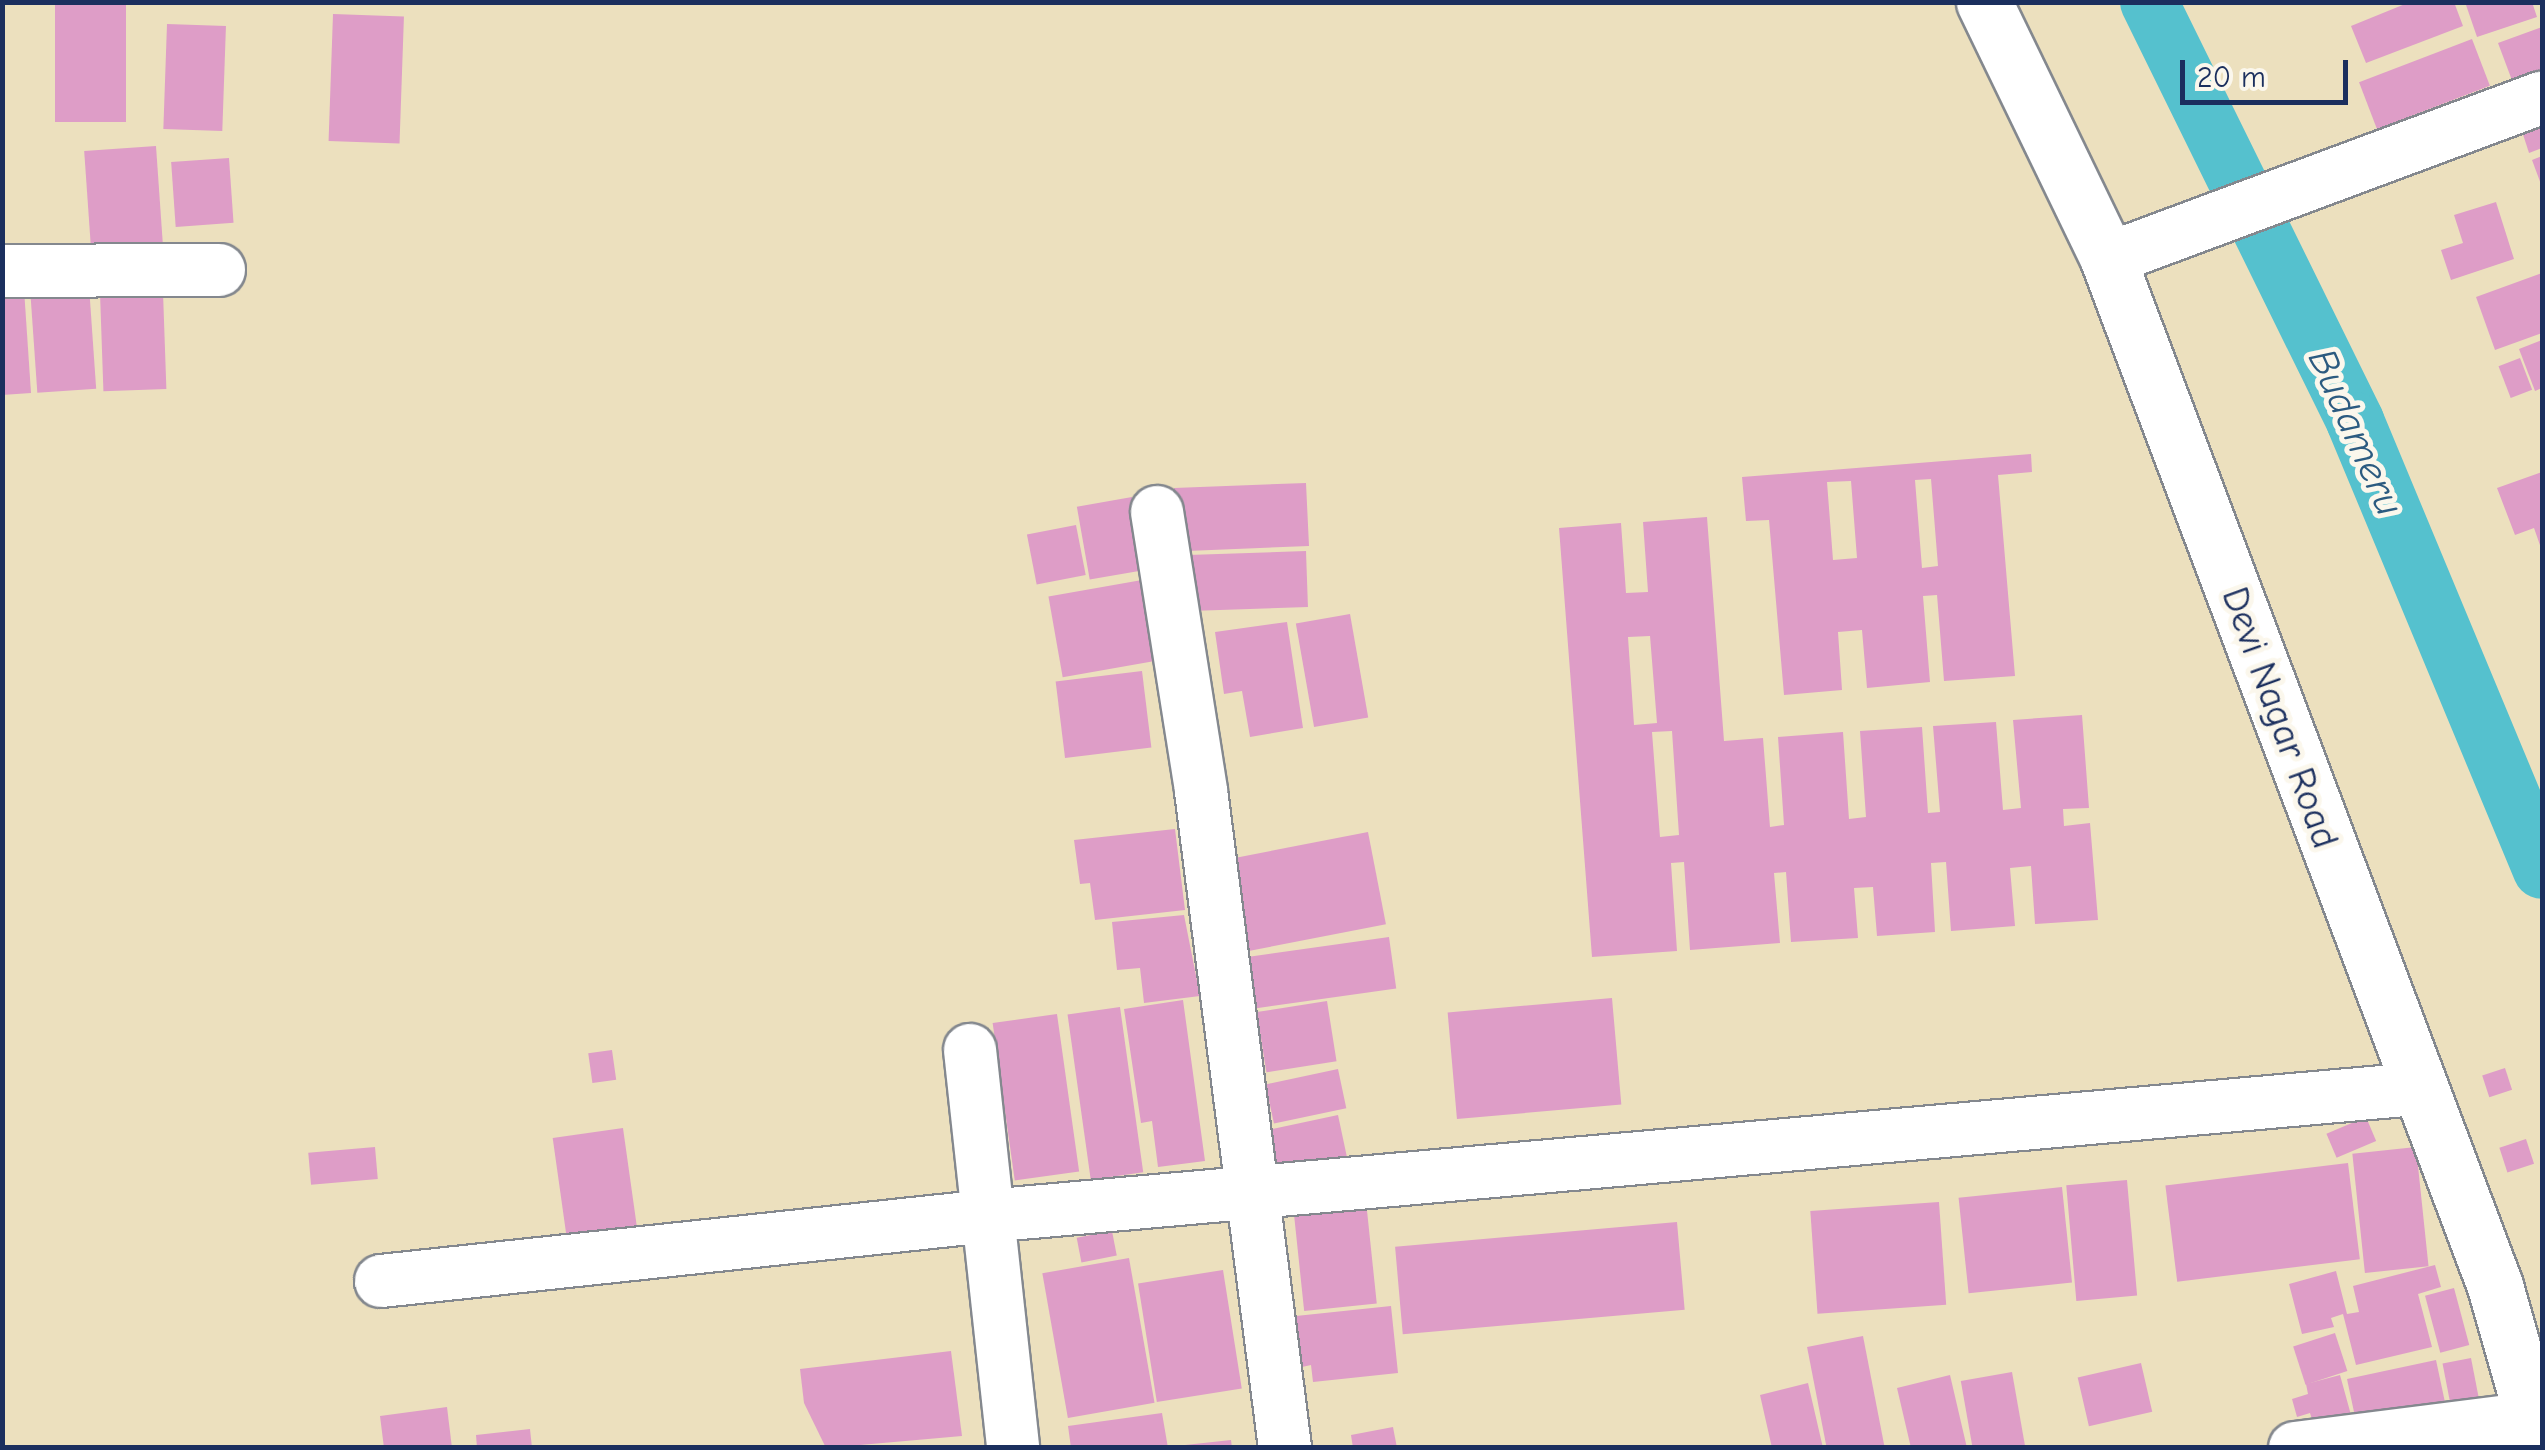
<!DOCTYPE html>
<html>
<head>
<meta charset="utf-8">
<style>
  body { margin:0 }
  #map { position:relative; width:2545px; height:1450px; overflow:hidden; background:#ece0be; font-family:"Comic Neue",sans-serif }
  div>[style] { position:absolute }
  .canal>* { height:58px; margin:-29px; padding:0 29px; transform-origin:29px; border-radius:29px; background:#55c1ce }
  .building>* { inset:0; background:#de9dc7; transform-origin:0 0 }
  .roads { filter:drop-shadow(2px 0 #84888e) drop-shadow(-2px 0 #84888e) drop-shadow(0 2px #84888e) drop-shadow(0 -2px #84888e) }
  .minor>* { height:52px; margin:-26px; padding:0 26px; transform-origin:26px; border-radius:26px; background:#fff }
  .tertiary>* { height:55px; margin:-27.5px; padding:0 27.5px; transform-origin:27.5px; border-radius:27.5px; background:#fff }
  span { translate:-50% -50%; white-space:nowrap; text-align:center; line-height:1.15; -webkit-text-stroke:10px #fbf7ec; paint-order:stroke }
  .street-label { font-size:38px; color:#1b2f5e }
  .water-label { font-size:40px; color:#2c5b80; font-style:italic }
  .frame { position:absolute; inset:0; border:5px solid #1b2f5e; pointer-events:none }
  .scale { position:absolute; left:2180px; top:60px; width:168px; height:45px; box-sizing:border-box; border:5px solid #1b2f5e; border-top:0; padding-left:12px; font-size:30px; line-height:35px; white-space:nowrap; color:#1b2f5e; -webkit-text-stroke:8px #fbf7ec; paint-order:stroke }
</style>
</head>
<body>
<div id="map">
  <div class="canal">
    <div style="left:2149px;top:2px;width:467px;rotate:63.8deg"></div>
    <div style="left:2355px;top:421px;width:486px;rotate:67.4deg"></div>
  </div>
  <div class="building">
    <div style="left:55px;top:2px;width:71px;height:120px"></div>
    <div style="clip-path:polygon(2410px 2px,2454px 2px,2463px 26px,2366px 63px,2351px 26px)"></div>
    <div style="clip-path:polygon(2465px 2px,2532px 2px,2537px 17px,2477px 37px)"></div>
    <div style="left:333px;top:14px;width:71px;height:127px;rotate:2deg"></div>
    <div style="left:167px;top:24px;width:59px;height:105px;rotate:2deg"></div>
    <div style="clip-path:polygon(2542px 27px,2542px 81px,2516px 91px,2498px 43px)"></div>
    <div style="left:2472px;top:39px;width:50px;height:121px;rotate:69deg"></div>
    <div style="clip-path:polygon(2542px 115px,2542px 148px,2529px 153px,2519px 122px)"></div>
    <div style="left:156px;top:146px;width:100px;height:72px;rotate:86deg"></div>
    <div style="clip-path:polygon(2542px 156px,2542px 187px,2532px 160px)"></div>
    <div style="left:229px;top:158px;width:65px;height:58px;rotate:86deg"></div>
    <div style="clip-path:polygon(2496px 202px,2514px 259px,2451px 280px,2441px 250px,2463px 243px,2454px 215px)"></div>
    <div style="clip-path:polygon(2542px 273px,2542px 333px,2495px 350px,2476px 297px)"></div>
    <div style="left:89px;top:286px;width:103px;height:59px;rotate:86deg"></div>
    <div style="clip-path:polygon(24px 289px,31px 393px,2px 395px,2px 290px)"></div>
    <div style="left:163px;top:292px;width:97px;height:63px;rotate:88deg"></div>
    <div style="clip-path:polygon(2542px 340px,2542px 388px,2535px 391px,2519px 349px)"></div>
    <div style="left:2520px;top:358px;width:34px;height:23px;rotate:69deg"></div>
    <div style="clip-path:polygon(evenodd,2031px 454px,2032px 472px,1998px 475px,2015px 676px,1944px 681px,1937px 595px,1923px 596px,1930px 682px,1867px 688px,1862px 630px,1838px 632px,1842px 690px,1784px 695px,1769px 520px,1746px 521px,1742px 477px,2031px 454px,1931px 479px,1938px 566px,1922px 568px,1915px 480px,1931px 479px,2031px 454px,1851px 481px,1857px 558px,1833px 560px,1827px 482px,1851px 481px)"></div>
    <div style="clip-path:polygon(2542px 472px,2542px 551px,2534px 528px,2515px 535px,2497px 488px)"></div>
    <div style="clip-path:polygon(1306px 483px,1309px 546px,1187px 551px,1186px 515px,1176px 516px,1174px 488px)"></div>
    <div style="left:1132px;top:497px;width:74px;height:56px;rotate:80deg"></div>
    <div style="clip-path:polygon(evenodd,1707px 517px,1724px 741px,1763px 738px,1770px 827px,1784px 825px,1778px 737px,1843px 732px,1849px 819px,1866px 817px,1860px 731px,1922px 727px,1928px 813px,1940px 812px,1933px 726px,1996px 722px,2003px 810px,2021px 808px,2013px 720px,2082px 715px,2089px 808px,2063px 809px,2064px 826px,2090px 823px,2098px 920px,2035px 924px,2031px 866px,2010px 868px,2015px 926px,1951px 931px,1946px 862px,1931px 863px,1935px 932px,1877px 936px,1873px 887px,1854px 888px,1858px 938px,1791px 942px,1786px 872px,1774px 873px,1780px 943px,1690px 950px,1684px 862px,1671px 863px,1677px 951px,1592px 957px,1559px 528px,1621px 523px,1626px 593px,1648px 592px,1643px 522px,1707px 517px,1650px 636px,1657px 723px,1634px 725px,1628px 637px,1650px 636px,1707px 517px,1672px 731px,1679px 835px,1660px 837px,1652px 732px,1672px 731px)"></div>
    <div style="left:1076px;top:525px;width:51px;height:50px;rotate:79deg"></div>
    <div style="left:1306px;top:551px;width:56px;height:118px;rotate:88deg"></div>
    <div style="left:1142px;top:580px;width:82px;height:95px;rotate:80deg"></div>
    <div style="left:1350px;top:614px;width:105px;height:55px;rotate:80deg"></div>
    <div style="clip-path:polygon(1287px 622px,1303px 728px,1250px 737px,1242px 691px,1224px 694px,1215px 632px)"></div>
    <div style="left:1142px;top:671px;width:77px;height:87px;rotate:83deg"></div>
    <div style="clip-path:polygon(1175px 829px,1185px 910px,1095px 920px,1090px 883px,1080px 884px,1074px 840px)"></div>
    <div style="left:1368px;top:832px;width:94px;height:145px;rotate:79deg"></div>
    <div style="clip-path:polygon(1184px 915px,1200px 996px,1144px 1003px,1140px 968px,1117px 970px,1112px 922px)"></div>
    <div style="left:1389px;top:937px;width:52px;height:143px;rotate:82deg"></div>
    <div style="left:1612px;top:998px;width:107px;height:165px;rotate:85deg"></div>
    <div style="clip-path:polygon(1183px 1000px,1205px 1161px,1158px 1167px,1152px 1121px,1141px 1123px,1124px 1009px)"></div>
    <div style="left:1327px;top:1001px;width:61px;height:71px;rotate:81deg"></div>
    <div style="left:1120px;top:1007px;width:167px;height:53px;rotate:82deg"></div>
    <div style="left:1057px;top:1014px;width:159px;height:65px;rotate:82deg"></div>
    <div style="left:612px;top:1050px;width:30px;height:24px;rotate:82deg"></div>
    <div style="left:2505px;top:1068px;width:23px;height:24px;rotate:72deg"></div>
    <div style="left:1338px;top:1069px;width:40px;height:74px;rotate:78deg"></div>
    <div style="left:1338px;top:1115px;width:45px;height:73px;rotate:78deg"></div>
    <div style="left:2366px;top:1117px;width:26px;height:43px;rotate:67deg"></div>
    <div style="left:623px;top:1128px;width:101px;height:71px;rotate:82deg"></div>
    <div style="left:2526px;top:1139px;width:26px;height:28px;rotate:72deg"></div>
    <div style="left:375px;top:1147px;width:32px;height:67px;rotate:85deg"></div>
    <div style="left:2416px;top:1147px;width:120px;height:64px;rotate:84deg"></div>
    <div style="left:2348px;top:1163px;width:97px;height:184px;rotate:83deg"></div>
    <div style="left:2127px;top:1180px;width:116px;height:61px;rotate:85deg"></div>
    <div style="left:2062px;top:1187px;width:96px;height:104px;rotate:84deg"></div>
    <div style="left:1366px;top:1201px;width:103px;height:73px;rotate:84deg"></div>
    <div style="left:1939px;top:1202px;width:103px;height:129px;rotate:86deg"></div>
    <div style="left:1677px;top:1222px;width:88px;height:283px;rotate:85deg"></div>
    <div style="left:1112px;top:1231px;width:25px;height:36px;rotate:79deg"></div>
    <div style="left:1129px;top:1258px;width:147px;height:88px;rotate:80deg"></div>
    <div style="clip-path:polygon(2435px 1265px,2441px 1287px,2418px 1294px,2432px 1347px,2356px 1365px,2343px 1314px,2331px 1318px,2334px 1327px,2302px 1334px,2289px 1284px,2336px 1271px,2347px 1314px,2359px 1312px,2353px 1286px)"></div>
    <div style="left:1223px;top:1270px;width:120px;height:86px;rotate:81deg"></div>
    <div style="left:2454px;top:1288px;width:59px;height:30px;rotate:75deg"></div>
    <div style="clip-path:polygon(1391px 1306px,1398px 1373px,1313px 1382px,1311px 1365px,1302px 1367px,1296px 1316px)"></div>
    <div style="left:2335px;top:1333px;width:40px;height:44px;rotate:72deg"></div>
    <div style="left:1863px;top:1336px;width:114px;height:57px;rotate:79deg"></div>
    <div style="clip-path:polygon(951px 1351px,962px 1436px,826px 1448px,804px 1403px,800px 1369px)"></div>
    <div style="left:2471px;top:1358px;width:41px;height:29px;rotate:79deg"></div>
    <div style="left:2436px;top:1360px;width:42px;height:91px;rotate:78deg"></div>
    <div style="left:2141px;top:1363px;width:50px;height:65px;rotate:77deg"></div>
    <div style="left:2012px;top:1372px;width:77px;height:52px;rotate:80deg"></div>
    <div style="clip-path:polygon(1950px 1375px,1967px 1448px,1911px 1448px,1897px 1388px)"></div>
    <div style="clip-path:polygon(2340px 1375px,2351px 1415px,2314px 1426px,2310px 1413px,2297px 1417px,2292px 1399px,2308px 1394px,2306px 1384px)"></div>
    <div style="clip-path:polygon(1808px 1383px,1823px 1448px,1772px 1448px,1760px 1395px)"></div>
    <div style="clip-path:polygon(447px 1407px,452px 1448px,384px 1448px,380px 1416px)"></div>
    <div style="clip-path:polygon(1162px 1413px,1168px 1448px,1071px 1448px,1068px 1426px)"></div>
    <div style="clip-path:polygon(1393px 1427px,1397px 1448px,1353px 1448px,1351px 1435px)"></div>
    <div style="clip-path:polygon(530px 1429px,532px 1448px,477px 1448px,476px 1435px)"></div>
    <div style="clip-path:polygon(1231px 1440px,1232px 1448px,1185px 1448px,1185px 1445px)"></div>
  </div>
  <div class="roads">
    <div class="minor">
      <div style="left:2108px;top:259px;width:463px;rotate:-20.4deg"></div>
      <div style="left:2px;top:271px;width:217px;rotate:-0.3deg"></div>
      <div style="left:1157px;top:512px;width:282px;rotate:81deg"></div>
      <div style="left:1201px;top:791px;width:662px;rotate:82.71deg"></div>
      <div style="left:970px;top:1050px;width:400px;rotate:83.8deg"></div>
      <div style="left:381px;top:1281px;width:609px;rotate:-6.12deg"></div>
      <div style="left:987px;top:1216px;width:1436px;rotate:-5.08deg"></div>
      <div style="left:2295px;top:1448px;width:239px;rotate:-7.2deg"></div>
    </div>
    <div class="tertiary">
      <div style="left:1984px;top:2px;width:285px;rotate:64.2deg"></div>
      <div style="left:2108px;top:259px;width:1097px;rotate:69.35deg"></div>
      <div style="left:2495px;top:1286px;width:168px;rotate:74.1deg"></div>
    </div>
  </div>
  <div class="street-label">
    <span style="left:2279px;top:718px;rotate:70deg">Devi Nagar Road</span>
  </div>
  <div class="water-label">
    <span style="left:2356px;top:432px;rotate:66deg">Budameru</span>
  </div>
  <div class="frame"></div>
  <div class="scale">20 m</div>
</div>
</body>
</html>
